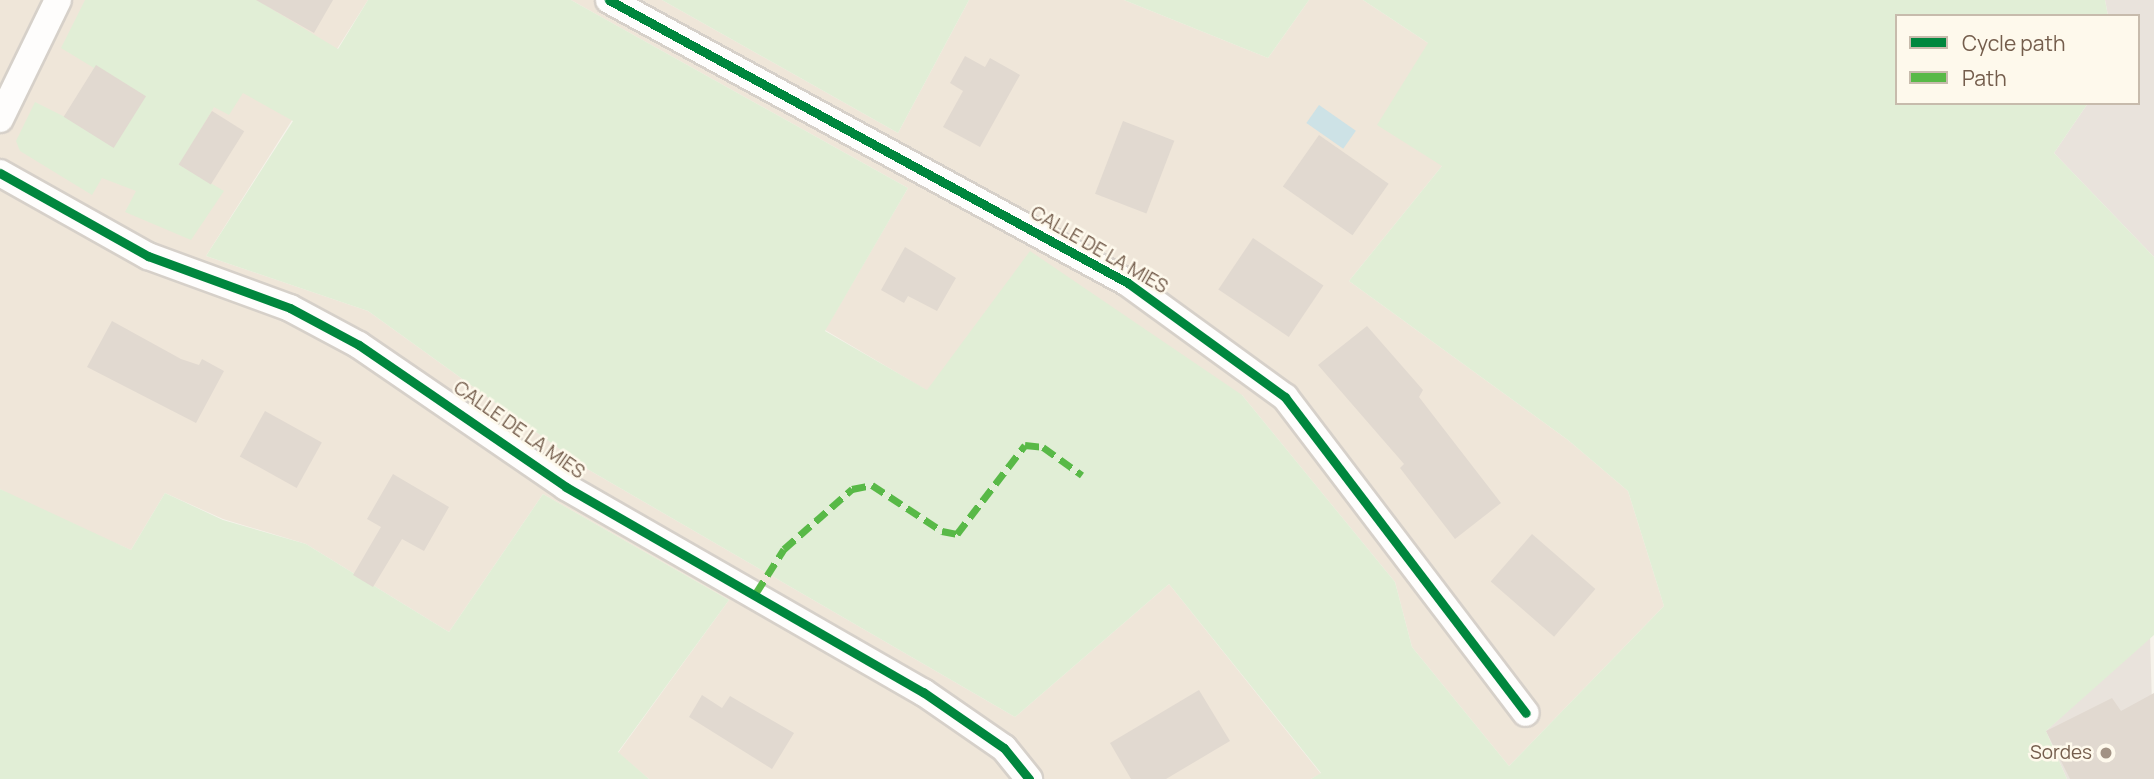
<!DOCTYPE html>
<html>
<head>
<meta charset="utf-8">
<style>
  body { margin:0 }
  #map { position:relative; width:2154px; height:779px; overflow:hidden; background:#f6f3eb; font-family:Manrope,sans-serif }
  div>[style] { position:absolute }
  .residential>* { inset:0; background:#efe6d9 }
  .industrial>* { inset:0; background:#e9e3dc }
  .green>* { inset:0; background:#e1eed6 }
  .water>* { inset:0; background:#cde2e6; transform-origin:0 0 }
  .building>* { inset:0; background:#e1d9d0; transform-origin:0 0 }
  .roads { filter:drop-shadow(2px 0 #d6d0c9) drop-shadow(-2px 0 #d6d0c9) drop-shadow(0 2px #d6d0c9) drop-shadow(0 -2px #d6d0c9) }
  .minor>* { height:26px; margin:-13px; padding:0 13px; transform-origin:13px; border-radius:13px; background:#fefdfc }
  .quiet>* { height:7px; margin-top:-3.5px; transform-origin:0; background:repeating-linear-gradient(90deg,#58b947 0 14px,transparent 0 21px) }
  .cycleway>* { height:9px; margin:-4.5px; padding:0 4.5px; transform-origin:4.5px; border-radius:4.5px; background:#00873e }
  .dots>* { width:19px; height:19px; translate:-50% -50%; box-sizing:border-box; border:4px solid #fef9ec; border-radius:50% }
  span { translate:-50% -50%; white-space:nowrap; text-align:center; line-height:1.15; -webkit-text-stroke:5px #fef9ec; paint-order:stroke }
  .street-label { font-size:19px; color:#745d4c }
  .poi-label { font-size:19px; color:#745d4c }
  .right { translate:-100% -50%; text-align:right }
  .legend { position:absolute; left:1895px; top:14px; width:245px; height:91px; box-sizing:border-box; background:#fef9ec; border:2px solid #c7bbac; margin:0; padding:9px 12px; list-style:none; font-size:21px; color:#745d4c }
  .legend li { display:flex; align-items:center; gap:14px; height:35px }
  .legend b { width:35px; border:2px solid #c7bbac }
</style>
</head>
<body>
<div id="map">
  <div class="residential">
    <div style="clip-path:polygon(0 0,368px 0,206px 256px,368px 311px,589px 470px,1015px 717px,1169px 584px,1321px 774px,1311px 779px,649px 779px,618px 753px,729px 600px,543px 494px,449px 632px,306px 544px,223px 519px,165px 493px,131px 550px,16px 500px,0 489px)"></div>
    <div style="clip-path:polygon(571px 0,662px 0,898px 133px,969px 0,1124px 0,1268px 58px,1309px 0,1363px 0,1428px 43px,1442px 166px,1349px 281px,1568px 440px,1628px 491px,1664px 606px,1509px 766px,1412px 647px,1395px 582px,1242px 395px,926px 390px,825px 330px,908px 188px)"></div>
  </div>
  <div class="industrial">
    <div style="clip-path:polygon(2105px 0,2154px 0,2154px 257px,2054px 153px,2088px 103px,2138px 103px,2138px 16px,2108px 16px)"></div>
    <div style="clip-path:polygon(2150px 634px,2154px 779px,2067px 779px,2046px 731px)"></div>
  </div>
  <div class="green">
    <div style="clip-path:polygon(85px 0,274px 0,270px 8px,338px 49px,368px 0,571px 0,908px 188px,825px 331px,927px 390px,1030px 251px,1242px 395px,1395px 582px,1412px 647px,1509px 766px,1664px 606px,1628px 491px,1568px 440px,1349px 281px,1442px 166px,1377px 125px,1428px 43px,1363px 0,2105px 0,2108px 16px,1897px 16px,1897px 103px,2088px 103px,2054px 153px,2154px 257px,2154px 635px,2046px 731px,2067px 779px,1311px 779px,1321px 773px,1169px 584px,1015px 717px,589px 470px,368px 311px,206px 256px,293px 121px,243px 93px,229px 115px,214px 107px,180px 165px,224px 191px,191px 240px,125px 212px,136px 191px,102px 178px,92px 195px,20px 151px,16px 141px,35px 102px,67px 118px,94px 68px,61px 48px)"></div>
    <div style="clip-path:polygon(662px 0,969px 0,898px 133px)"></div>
    <div style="clip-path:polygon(1124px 0,1309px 0,1268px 58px)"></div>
    <div style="clip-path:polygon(0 489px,131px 550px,165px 493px,223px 520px,306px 544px,449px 632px,543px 494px,729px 600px,618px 752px,649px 779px,0 779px)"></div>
  </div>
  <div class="water">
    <div style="left:1319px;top:105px;width:45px;height:22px;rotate:35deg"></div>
  </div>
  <div class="building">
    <div style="clip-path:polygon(256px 0,333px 0,314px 33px)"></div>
    <div style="clip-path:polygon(965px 56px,985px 67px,990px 58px,1020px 75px,980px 147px,943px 127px,963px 91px,950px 83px)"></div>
    <div style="left:96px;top:65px;width:59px;height:61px;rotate:32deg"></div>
    <div style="left:212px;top:111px;width:38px;height:63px;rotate:32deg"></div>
    <div style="left:1123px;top:121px;width:55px;height:78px;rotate:21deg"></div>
    <div style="left:1319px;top:135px;width:85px;height:63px;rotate:35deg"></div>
    <div style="left:1253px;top:238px;width:85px;height:62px;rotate:34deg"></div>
    <div style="clip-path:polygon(905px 247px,956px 278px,937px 311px,908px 296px,904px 303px,881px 290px)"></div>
    <div style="clip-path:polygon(112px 321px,181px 359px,199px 365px,202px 359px,224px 371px,196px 423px,87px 367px)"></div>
    <div style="clip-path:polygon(1367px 326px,1423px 390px,1419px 397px,1501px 503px,1455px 539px,1400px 468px,1404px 464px,1318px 365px)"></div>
    <div style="left:265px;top:411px;width:65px;height:52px;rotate:29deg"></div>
    <div style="clip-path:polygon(393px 474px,449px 507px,424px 551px,402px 539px,373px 587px,353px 575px,381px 527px,367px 519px)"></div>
    <div style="left:1532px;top:534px;width:84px;height:63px;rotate:41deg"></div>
    <div style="clip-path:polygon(1199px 690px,1230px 741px,1166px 779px,1131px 779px,1110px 743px)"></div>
    <div style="clip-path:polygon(2154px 693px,2154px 779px,2070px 779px,2046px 731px,2112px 698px,2121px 711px)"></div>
    <div style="clip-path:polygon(702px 695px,722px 708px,730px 696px,794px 733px,772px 769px,689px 717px)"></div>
  </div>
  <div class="roads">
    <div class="minor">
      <div style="left:609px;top:0;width:591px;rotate:28.6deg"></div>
      <div style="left:1128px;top:283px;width:194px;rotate:36deg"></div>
      <div style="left:1285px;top:397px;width:397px;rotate:52.7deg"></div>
      <div style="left:0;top:119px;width:132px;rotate:-64deg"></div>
      <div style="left:0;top:173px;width:170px;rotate:29.3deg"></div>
      <div style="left:148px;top:256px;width:151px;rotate:20.1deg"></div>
      <div style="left:290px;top:308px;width:78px;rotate:28.2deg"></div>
      <div style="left:359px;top:345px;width:251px;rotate:34.4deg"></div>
      <div style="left:566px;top:487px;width:412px;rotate:29.9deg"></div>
      <div style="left:923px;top:692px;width:98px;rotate:34.7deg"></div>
      <div style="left:1004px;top:748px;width:40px;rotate:51deg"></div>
    </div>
  </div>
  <div class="quiet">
    <div style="left:756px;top:593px;width:52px;rotate:-57.5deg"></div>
    <div style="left:784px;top:549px;width:91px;rotate:-41.4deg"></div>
    <div style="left:852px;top:489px;width:20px;rotate:-11deg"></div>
    <div style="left:872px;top:485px;width:84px;rotate:33.3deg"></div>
    <div style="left:942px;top:531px;width:15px;rotate:11deg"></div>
    <div style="left:957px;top:534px;width:112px;rotate:-52.6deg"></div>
    <div style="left:1025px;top:445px;width:18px;rotate:6deg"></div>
    <div style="left:1043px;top:447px;width:48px;rotate:35.7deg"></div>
  </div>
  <div class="cycleway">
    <div style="left:609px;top:0;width:591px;rotate:28.6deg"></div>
    <div style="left:1128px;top:283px;width:194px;rotate:36deg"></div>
    <div style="left:1285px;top:397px;width:397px;rotate:52.7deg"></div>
    <div style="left:0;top:173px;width:170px;rotate:29.3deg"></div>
    <div style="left:148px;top:256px;width:151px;rotate:20.1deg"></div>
    <div style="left:290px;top:308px;width:78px;rotate:28.2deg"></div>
    <div style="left:359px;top:345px;width:251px;rotate:34.4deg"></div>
    <div style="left:566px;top:487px;width:412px;rotate:29.9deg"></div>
    <div style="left:923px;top:692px;width:98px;rotate:34.7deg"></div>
    <div style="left:1004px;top:748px;width:40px;rotate:51deg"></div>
  </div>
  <div class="dots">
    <div style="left:2106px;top:753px;background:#a29284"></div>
  </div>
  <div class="street-label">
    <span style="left:1099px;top:250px;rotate:30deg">CALLE DE LA MIES</span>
    <span style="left:519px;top:430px;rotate:35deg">CALLE DE LA MIES</span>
  </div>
  <div class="poi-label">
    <span class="right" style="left:2092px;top:753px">Sordes</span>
  </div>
  <ul class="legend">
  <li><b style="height:9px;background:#00873e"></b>Cycle path</li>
  <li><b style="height:9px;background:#58b947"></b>Path</li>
  </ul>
</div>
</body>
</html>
